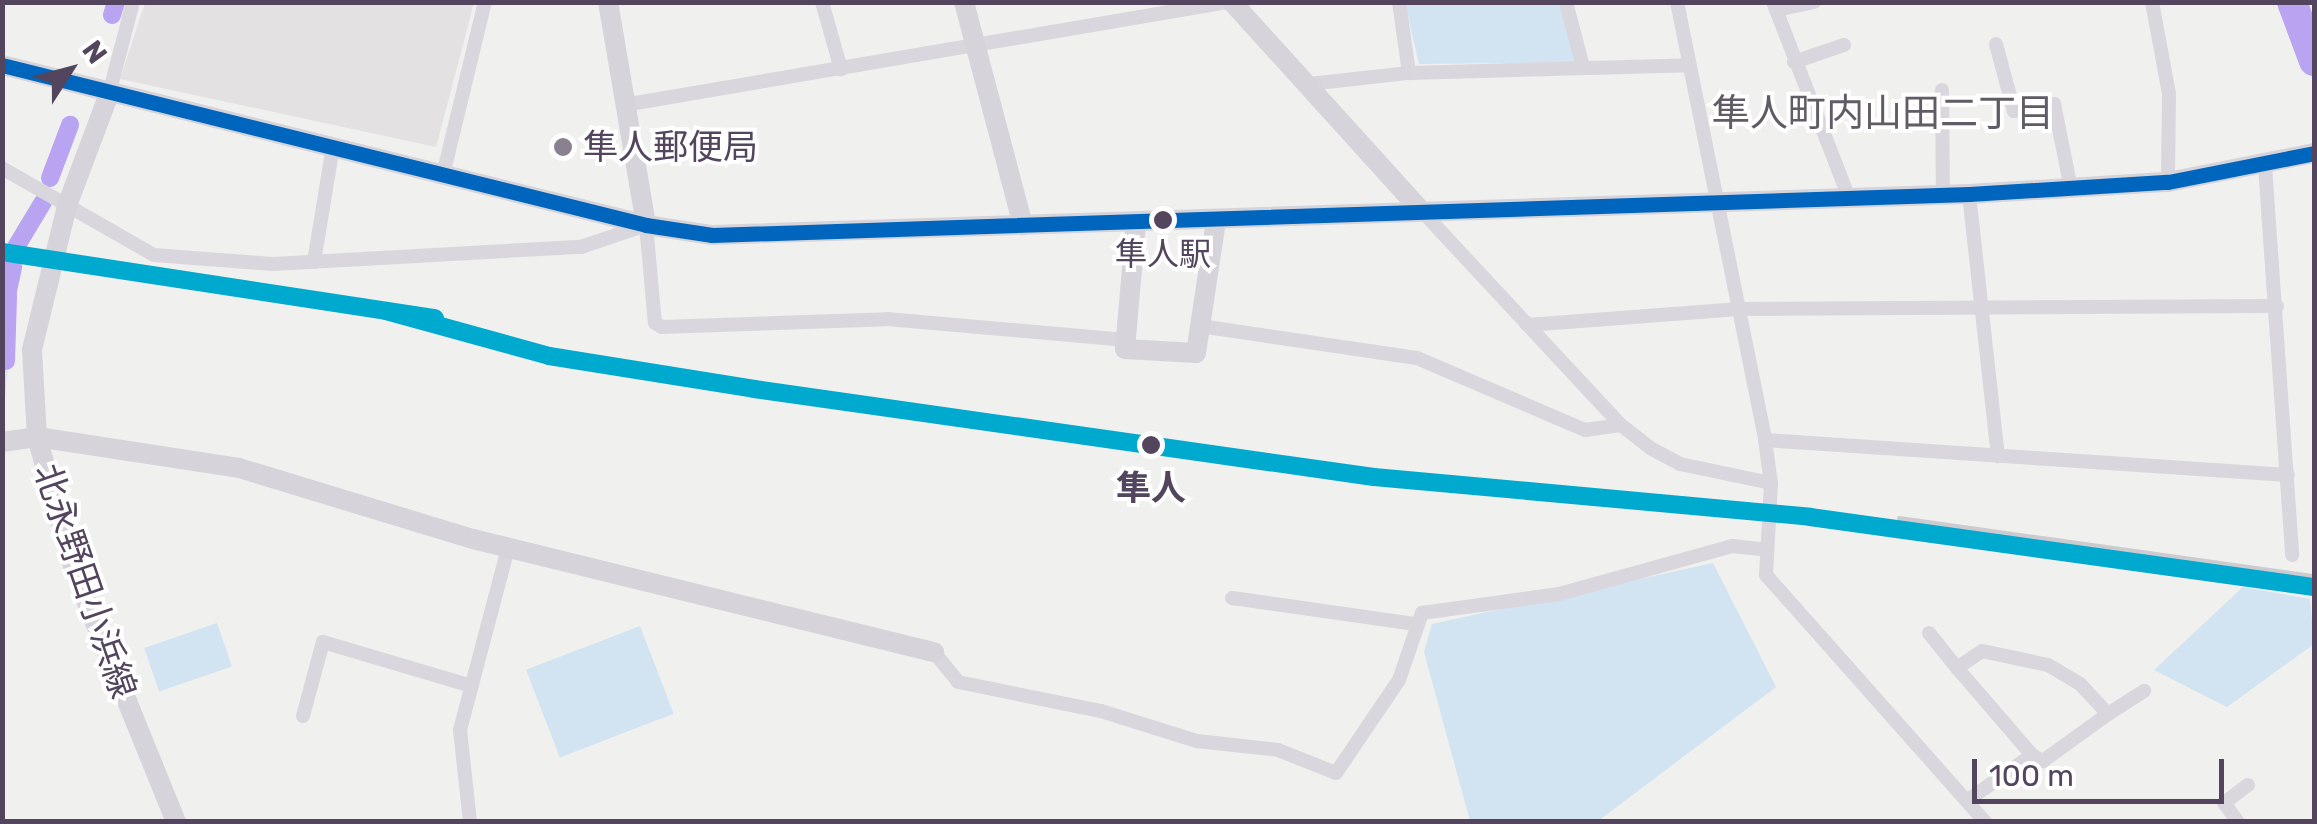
<!DOCTYPE html>
<html>
<head>
<meta charset="utf-8">
<style>
  body { margin:0 }
  #map { position:relative; width:2317px; height:824px; overflow:hidden; background:#f0f0ef; font-family:Rubik,"Noto Sans JP",sans-serif }
  div>[style] { position:absolute }
  .education>* { inset:0; background:#e3e1e1 }
  .green>* { inset:0; background:#d2e3f1; transform-origin:0 0 }
  .canal>* { height:18px; margin:-9px; padding:0 9px; transform-origin:9px; border-radius:9px; background:#b9a4f1 }
  .river>* { height:30px; margin:-15px; padding:0 15px; transform-origin:15px; border-radius:15px; background:#b9a4f1 }
  .street>* { height:14px; margin:-7px; padding:0 7px; transform-origin:7px; border-radius:7px; background:#dad6dd }
  .secondary>* { height:20px; margin:-10px; padding:0 10px; transform-origin:10px; border-radius:10px; background:#d6d3da }
  .rail>* { height:5px; margin:-2.5px; padding:0 2.5px; transform-origin:2.5px; border-radius:2.5px; background:#cdcbd0 }
  .bus-1>* { height:15px; margin:-7.5px; padding:0 7.5px; transform-origin:7.5px; border-radius:7.5px; background:#0065bd }
  .rail-1>* { height:18px; margin:-9px; padding:0 9px; transform-origin:9px; border-radius:9px; background:#00a9ce }
  .dots>* { width:28px; height:28px; translate:-50% -50%; box-sizing:border-box; border:5px solid #fff; border-radius:50% }
  span { translate:-50% -50%; white-space:nowrap; text-align:center; line-height:1.15; -webkit-text-stroke:8px #fff; paint-order:stroke }
  .bus-label { font-size:32px; color:#52455d }
  .poi-label { font-size:35px; color:#52455d }
  .left { translate:0 -50%; text-align:left }
  .stop-label { font-size:35px; color:#52455d; font-weight:700 }
  .street-label { font-size:35px; color:#52455d }
  .neighbourhood-label { font-size:38px; color:#605b64 }
  .frame { position:absolute; inset:0; border:5px solid #52455d; pointer-events:none }
  .north { position:absolute; left:20px; top:20px; width:100px; height:100px; -webkit-text-stroke:8px #fff; paint-order:stroke; rotate:54deg; font-size:28px; font-weight:700; line-height:40px; text-align:center; color:#52455d }
  .north::after { content:''; display:block; margin:auto; width:35px; height:45px; background:#52455d; clip-path:polygon(50% 0,100% 100%,50% 72%,0 100%) }
  .scale { position:absolute; left:1972px; top:759px; width:252px; height:45px; box-sizing:border-box; border:5px solid #52455d; border-top:0; padding-left:12px; font-size:30px; line-height:35px; white-space:nowrap; color:#52455d; -webkit-text-stroke:8px #fff; paint-order:stroke }
</style>
</head>
<body>
<div id="map">
  <div class="education">
    <div style="clip-path:polygon(145px 3px,145px 2px,474px 3px,436px 147px,120px 79px)"></div>
  </div>
  <div class="green">
    <div style="clip-path:polygon(1405px 3px,1561px 3px,1575px 62px,1419px 64px)"></div>
    <div style="clip-path:polygon(3px 264px,16px 265px,3px 422px,2px 264px)"></div>
    <div style="clip-path:polygon(1713px 563px,1776px 687px,1598px 821px,1470px 821px,1424px 652px,1432px 624px)"></div>
    <div style="clip-path:polygon(2243px 587px,2310px 599px,2314px 644px,2227px 707px,2154px 670px)"></div>
    <div style="left:217px;top:623px;width:46px;height:77px;rotate:71deg"></div>
    <div style="left:640px;top:626px;width:94px;height:122px;rotate:69deg"></div>
  </div>
  <div class="canal">
    <div style="left:112px;top:15px;width:14px;rotate:-73deg"></div>
    <div style="left:50px;top:178px;width:57px;rotate:-69.3deg"></div>
    <div style="left:16px;top:247px;width:52px;rotate:-59deg"></div>
    <div style="left:5px;top:305px;width:39px;rotate:-78deg"></div>
    <div style="left:6px;top:361px;width:65px;rotate:-88.2deg"></div>
  </div>
  <div class="river">
    <div style="left:2292px;top:2px;width:63px;rotate:69.6deg"></div>
  </div>
  <div class="street">
    <div style="left:822px;top:2px;width:70px;rotate:74.2deg"></div>
    <div style="left:1399px;top:2px;width:72px;rotate:82deg"></div>
    <div style="left:1566px;top:2px;width:67px;rotate:75.3deg"></div>
    <div style="left:1677px;top:2px;width:447px;rotate:78.6deg"></div>
    <div style="left:1765px;top:440px;width:43px;rotate:82.1deg"></div>
    <div style="left:1771px;top:483px;width:92px;rotate:93.1deg"></div>
    <div style="left:1766px;top:575px;width:330px;rotate:48.4deg"></div>
    <div style="left:1773px;top:2px;width:210px;rotate:68.8deg"></div>
    <div style="left:2152px;top:2px;width:94px;rotate:79.5deg"></div>
    <div style="left:2169px;top:94px;width:88px;rotate:90.7deg"></div>
    <div style="left:1776px;top:10px;width:39px;rotate:-12deg"></div>
    <div style="left:1996px;top:44px;width:69px;rotate:75deg"></div>
    <div style="left:2014px;top:111px;width:41px;rotate:-9.9deg"></div>
    <div style="left:2054px;top:104px;width:86px;rotate:78.6deg"></div>
    <div style="left:1794px;top:62px;width:53px;rotate:-18.8deg"></div>
    <div style="left:1309px;top:84px;width:101px;rotate:-6.3deg"></div>
    <div style="left:1409px;top:73px;width:281px;rotate:-1.6deg"></div>
    <div style="left:1942px;top:90px;width:105px;rotate:89.5deg"></div>
    <div style="left:109px;top:94px;width:95px;rotate:-75.4deg"></div>
    <div style="left:624px;top:105px;width:612px;rotate:-9.69deg"></div>
    <div style="left:2265px;top:166px;width:390px;rotate:86deg"></div>
    <div style="left:2px;top:168px;width:175px;rotate:29.8deg"></div>
    <div style="left:154px;top:255px;width:119px;rotate:4.3deg"></div>
    <div style="left:273px;top:264px;width:308px;rotate:-3.2deg"></div>
    <div style="left:581px;top:247px;width:69px;rotate:-18.7deg"></div>
    <div style="left:646px;top:225px;width:98px;rotate:84.8deg"></div>
    <div style="left:655px;top:323px;width:8px;rotate:30deg"></div>
    <div style="left:662px;top:327px;width:225px;rotate:-2deg"></div>
    <div style="left:887px;top:319px;width:240px;rotate:5deg"></div>
    <div style="left:443px;top:175px;width:178px;rotate:-76.4deg"></div>
    <div style="left:1969px;top:194px;width:264px;rotate:83.7deg"></div>
    <div style="left:1420px;top:209px;width:295px;rotate:47.1deg"></div>
    <div style="left:1621px;top:425px;width:39px;rotate:38deg"></div>
    <div style="left:1652px;top:449px;width:32px;rotate:28deg"></div>
    <div style="left:1680px;top:464px;width:93px;rotate:11.8deg"></div>
    <div style="left:314px;top:262px;width:118px;rotate:-80.7deg"></div>
    <div style="left:1527px;top:325px;width:213px;rotate:-4.3deg"></div>
    <div style="left:1739px;top:309px;width:538px;rotate:-0.32deg"></div>
    <div style="left:1200px;top:326px;width:219px;rotate:8.4deg"></div>
    <div style="left:1417px;top:358px;width:183px;rotate:23.2deg"></div>
    <div style="left:1585px;top:430px;width:36px;rotate:-8deg"></div>
    <div style="left:1765px;top:440px;width:524px;rotate:3.83deg"></div>
    <div style="left:1232px;top:598px;width:184px;rotate:8.1deg"></div>
    <div style="left:1929px;top:633px;width:45px;rotate:51.3deg"></div>
    <div style="left:934px;top:652px;width:38px;rotate:51deg"></div>
    <div style="left:958px;top:682px;width:146px;rotate:11.5deg"></div>
    <div style="left:1101px;top:711px;width:101px;rotate:17.4deg"></div>
    <div style="left:1197px;top:741px;width:81px;rotate:6.3deg"></div>
    <div style="left:1278px;top:750px;width:62px;rotate:21.6deg"></div>
    <div style="left:1336px;top:773px;width:112px;rotate:-55.9deg"></div>
    <div style="left:1399px;top:680px;width:71px;rotate:-71.1deg"></div>
    <div style="left:1422px;top:613px;width:138px;rotate:-7.9deg"></div>
    <div style="left:1559px;top:594px;width:180px;rotate:-15.5deg"></div>
    <div style="left:1732px;top:546px;width:31px;rotate:6deg"></div>
    <div style="left:2108px;top:714px;width:43px;rotate:-32.6deg"></div>
    <div style="left:303px;top:716px;width:77px;rotate:-74.9deg"></div>
    <div style="left:323px;top:642px;width:155px;rotate:16.5deg"></div>
    <div style="left:1968px;top:800px;width:78px;rotate:-35.1deg"></div>
    <div style="left:2032px;top:755px;width:13px;rotate:29deg"></div>
    <div style="left:2043px;top:761px;width:80px;rotate:-35.9deg"></div>
    <div style="left:2108px;top:714px;width:41px;rotate:-133deg"></div>
    <div style="left:2080px;top:684px;width:37px;rotate:-149deg"></div>
    <div style="left:2048px;top:665px;width:67px;rotate:-168deg"></div>
    <div style="left:1982px;top:651px;width:30px;rotate:146deg"></div>
    <div style="left:1957px;top:668px;width:115px;rotate:49.2deg"></div>
    <div style="left:470px;top:822px;width:93px;rotate:-96.2deg"></div>
    <div style="left:460px;top:730px;width:188px;rotate:-75.2deg"></div>
    <div style="left:2238px;top:822px;width:24px;rotate:-126deg"></div>
    <div style="left:2224px;top:803px;width:30px;rotate:-37deg"></div>
  </div>
  <div class="secondary">
    <div style="left:608px;top:2px;width:226px;rotate:80.3deg"></div>
    <div style="left:964px;top:2px;width:231px;rotate:75.2deg"></div>
    <div style="left:1232px;top:2px;width:280px;rotate:47.8deg"></div>
    <div style="left:2px;top:65px;width:664px;rotate:13.95deg"></div>
    <div style="left:646px;top:225px;width:67px;rotate:8.6deg"></div>
    <div style="left:712px;top:235px;width:1258px;rotate:-1.87deg"></div>
    <div style="left:1969px;top:194px;width:199px;rotate:-3.5deg"></div>
    <div style="left:2168px;top:182px;width:149px;rotate:-11.2deg"></div>
    <div style="left:109px;top:94px;width:120px;rotate:110.6deg"></div>
    <div style="left:67px;top:206px;width:148px;rotate:103.7deg"></div>
    <div style="left:32px;top:350px;width:87px;rotate:86.7deg"></div>
    <div style="left:37px;top:437px;width:141px;rotate:74.4deg"></div>
    <div style="left:75px;top:573px;width:269px;rotate:67.9deg"></div>
    <div style="left:1136px;top:223px;width:126px;rotate:95deg"></div>
    <div style="left:1125px;top:349px;width:71px;rotate:3.2deg"></div>
    <div style="left:1196px;top:353px;width:134px;rotate:-81.4deg"></div>
    <div style="left:2px;top:442px;width:35px;rotate:-8deg"></div>
    <div style="left:37px;top:437px;width:204px;rotate:8.7deg"></div>
    <div style="left:239px;top:468px;width:245px;rotate:16.9deg"></div>
    <div style="left:473px;top:539px;width:475px;rotate:13.8deg"></div>
  </div>
  <div class="rail">
    <div style="left:1899px;top:518px;width:419px;rotate:8deg"></div>
  </div>
  <div class="bus-1">
    <div style="left:2px;top:65px;width:664px;rotate:13.95deg"></div>
    <div style="left:646px;top:225px;width:67px;rotate:8.6deg"></div>
    <div style="left:712px;top:235px;width:1258px;rotate:-1.87deg"></div>
    <div style="left:1969px;top:194px;width:199px;rotate:-3.5deg"></div>
    <div style="left:2168px;top:182px;width:149px;rotate:-11.2deg"></div>
  </div>
  <div class="rail-1">
    <div style="left:2px;top:252px;width:438px;rotate:8.7deg"></div>
    <div style="left:386px;top:311px;width:169px;rotate:15.4deg"></div>
    <div style="left:549px;top:356px;width:208px;rotate:9.1deg"></div>
    <div style="left:754px;top:389px;width:626px;rotate:8.08deg"></div>
    <div style="left:1374px;top:477px;width:438px;rotate:5.2deg"></div>
    <div style="left:1810px;top:517px;width:509px;rotate:7.91deg"></div>
  </div>
  <div class="dots">
    <div style="left:563px;top:147px;background:#898190"></div>
    <div style="left:1163px;top:220px;background:#52455d"></div>
    <div style="left:1151px;top:445px;background:#52455d"></div>
  </div>
  <div class="bus-label">
    <span style="left:1163px;top:254px">隼人駅</span>
  </div>
  <div class="poi-label">
    <span class="left" style="left:583px;top:147px">隼人郵便局</span>
  </div>
  <div class="stop-label">
    <span style="left:1151px;top:488px">隼人</span>
  </div>
  <div class="street-label">
    <span style="left:85px;top:581px;rotate:71deg">北永野田小浜線</span>
  </div>
  <div class="neighbourhood-label">
    <span style="left:1883px;top:114px">隼人町内山田二丁目</span>
  </div>
  <div class="frame"></div>
  <div class="north">N</div>
  <div class="scale">100 m</div>
</div>
</body>
</html>
